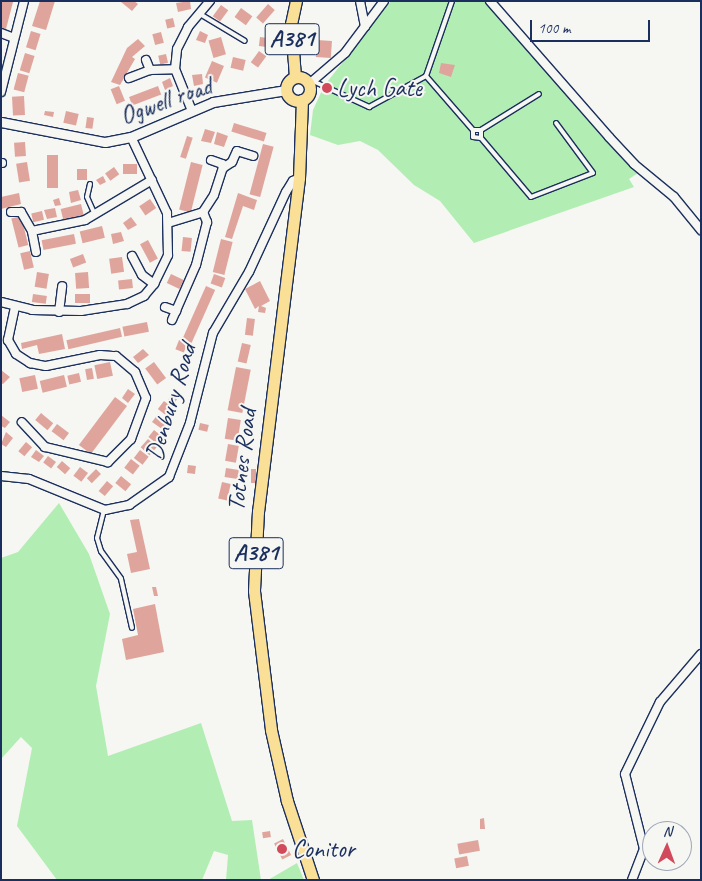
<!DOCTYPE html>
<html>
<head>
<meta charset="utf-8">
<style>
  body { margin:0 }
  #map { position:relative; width:702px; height:881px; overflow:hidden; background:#f6f6f2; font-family:Caveat,sans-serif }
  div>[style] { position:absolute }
  .green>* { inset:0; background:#b2eeb4 }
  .building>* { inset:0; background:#dfa59d; transform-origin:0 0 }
  .roads { filter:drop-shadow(1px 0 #1b2f5e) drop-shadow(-1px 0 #1b2f5e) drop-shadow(0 1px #1b2f5e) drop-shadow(0 -1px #1b2f5e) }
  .service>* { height:4px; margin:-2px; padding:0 2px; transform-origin:2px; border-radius:2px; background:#f6f6f2 }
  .minor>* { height:8px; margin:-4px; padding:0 4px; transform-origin:4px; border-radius:4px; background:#f6f6f2 }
  .tertiary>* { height:9px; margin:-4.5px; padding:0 4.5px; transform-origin:4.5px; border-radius:4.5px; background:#f6f6f2 }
  .primary>* { height:11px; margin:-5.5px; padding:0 5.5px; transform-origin:5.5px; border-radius:5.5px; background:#fadf96 }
  .primary>.ring { margin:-5.5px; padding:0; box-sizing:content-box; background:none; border:11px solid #fadf96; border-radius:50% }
  .dots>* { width:14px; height:14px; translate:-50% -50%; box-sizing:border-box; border:2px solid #f6f6f2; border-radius:50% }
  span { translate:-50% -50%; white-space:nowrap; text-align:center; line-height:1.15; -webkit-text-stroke:4px #f6f6f2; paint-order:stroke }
  .shield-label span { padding:1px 4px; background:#f6f6f2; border:1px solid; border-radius:4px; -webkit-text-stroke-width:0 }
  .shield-label { font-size:24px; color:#1b2f5e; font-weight:700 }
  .poi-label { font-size:25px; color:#1b2f5e }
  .left { translate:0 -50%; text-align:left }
  .street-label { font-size:25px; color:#1b2f5e }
  .frame { position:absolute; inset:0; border:2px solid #1b2f5e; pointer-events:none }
  .north { position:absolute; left:642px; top:821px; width:50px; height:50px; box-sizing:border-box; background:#f6f6f2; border:1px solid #9ea6b7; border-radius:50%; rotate:2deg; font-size:14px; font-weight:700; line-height:20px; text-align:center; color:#1b2f5e }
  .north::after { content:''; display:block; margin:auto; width:18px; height:22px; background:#d1495b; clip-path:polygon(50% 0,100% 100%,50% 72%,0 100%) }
  .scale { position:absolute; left:530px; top:20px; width:120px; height:22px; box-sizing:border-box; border:2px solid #1b2f5e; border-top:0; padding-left:6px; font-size:15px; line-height:18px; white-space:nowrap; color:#1b2f5e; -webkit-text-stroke:4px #f6f6f2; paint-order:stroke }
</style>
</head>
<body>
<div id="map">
  <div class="green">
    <div style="clip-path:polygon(391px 1px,487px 1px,638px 173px,629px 179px,634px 187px,474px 243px,440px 201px,414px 185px,378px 150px,360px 141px,338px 145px,310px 135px,313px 110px,324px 86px)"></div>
    <div style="clip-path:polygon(59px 503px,89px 554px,110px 614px,96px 686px,108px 756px,201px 723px,232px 821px,252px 820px,261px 880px,226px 880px,228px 855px,214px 851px,202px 880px,57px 880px,17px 826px,32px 748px,21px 737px,1px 759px,1px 558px,18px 552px)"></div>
    <div style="clip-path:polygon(297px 863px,304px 880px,268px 880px)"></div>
  </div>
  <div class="building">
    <div style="clip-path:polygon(2px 1px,13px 2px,6px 29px,1px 28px)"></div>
    <div style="clip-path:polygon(40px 1px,55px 1px,46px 30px,32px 26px)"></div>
    <div style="clip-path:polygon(134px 1px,138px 4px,132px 11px,121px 2px)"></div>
    <div style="clip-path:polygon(190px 1px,191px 9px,178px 12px,176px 3px)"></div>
    <div style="left:268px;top:4px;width:9px;height:18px;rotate:41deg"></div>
    <div style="left:221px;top:5px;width:9px;height:14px;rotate:36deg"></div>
    <div style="left:241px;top:8px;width:14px;height:11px;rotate:36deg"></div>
    <div style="left:173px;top:18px;width:9px;height:8px;rotate:77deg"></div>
    <div style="left:31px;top:31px;width:10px;height:17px;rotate:17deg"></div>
    <div style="clip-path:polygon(200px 31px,208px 35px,205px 43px,196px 40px)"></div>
    <div style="left:161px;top:32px;width:11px;height:9px;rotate:75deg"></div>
    <div style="left:221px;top:37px;width:18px;height:13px;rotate:74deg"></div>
    <div style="left:260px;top:37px;width:8px;height:9px;rotate:7deg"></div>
    <div style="clip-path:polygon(138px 39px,145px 46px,132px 57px,135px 59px,120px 85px,111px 82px,127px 48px)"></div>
    <div style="left:317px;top:40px;width:15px;height:17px;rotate:4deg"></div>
    <div style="left:259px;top:51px;width:9px;height:14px;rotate:36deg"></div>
    <div style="left:25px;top:53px;width:10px;height:18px;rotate:17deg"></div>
    <div style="left:166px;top:54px;width:9px;height:8px;rotate:77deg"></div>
    <div style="left:233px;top:57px;width:13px;height:11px;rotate:13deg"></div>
    <div style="left:212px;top:61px;width:13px;height:18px;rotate:23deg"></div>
    <div style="clip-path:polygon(441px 63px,455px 65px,451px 77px,439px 73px)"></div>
    <div style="left:18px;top:73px;width:11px;height:17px;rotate:15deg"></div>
    <div style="clip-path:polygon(202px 74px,203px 84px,194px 86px,192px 75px)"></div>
    <div style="clip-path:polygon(170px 78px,173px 86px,165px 90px,162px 82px)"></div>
    <div style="left:119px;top:86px;width:16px;height:9px;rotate:68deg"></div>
    <div style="left:158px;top:86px;width:9px;height:31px;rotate:69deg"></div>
    <div style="left:24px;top:96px;width:19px;height:12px;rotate:87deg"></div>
    <div style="clip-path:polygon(45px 111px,54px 112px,53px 117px,44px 115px)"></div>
    <div style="left:66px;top:111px;width:13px;height:12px;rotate:13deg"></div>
    <div style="left:87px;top:117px;width:7px;height:11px;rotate:8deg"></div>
    <div style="left:234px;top:123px;width:34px;height:9px;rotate:17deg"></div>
    <div style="clip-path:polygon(205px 129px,215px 132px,211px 143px,201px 141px)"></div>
    <div style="clip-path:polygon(217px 132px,228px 136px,224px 147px,214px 144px)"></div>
    <div style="left:187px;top:136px;width:6px;height:22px;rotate:18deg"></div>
    <div style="left:25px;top:142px;width:14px;height:11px;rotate:86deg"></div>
    <div style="left:263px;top:144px;width:11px;height:52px;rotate:15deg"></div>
    <div style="left:47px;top:155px;width:11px;height:33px"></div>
    <div style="left:27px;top:162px;width:19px;height:11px;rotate:81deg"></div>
    <div style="left:191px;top:162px;width:12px;height:49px;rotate:14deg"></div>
    <div style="left:123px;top:164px;width:14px;height:10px"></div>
    <div style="left:114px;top:167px;width:9px;height:11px;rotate:54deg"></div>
    <div style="left:77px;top:169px;width:10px;height:11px"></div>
    <div style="clip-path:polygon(103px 176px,106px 182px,100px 185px,96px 180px)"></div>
    <div style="clip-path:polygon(78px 190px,81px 200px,71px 203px,69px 192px)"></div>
    <div style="clip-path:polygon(19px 193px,21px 204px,1px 209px,1px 197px)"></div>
    <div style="clip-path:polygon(238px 193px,257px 200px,254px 210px,243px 206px,232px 239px,225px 237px)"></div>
    <div style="clip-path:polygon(59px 198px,61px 205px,55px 206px,53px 200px)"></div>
    <div style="left:150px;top:199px;width:11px;height:13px;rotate:56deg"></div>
    <div style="left:81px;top:204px;width:12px;height:21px;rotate:76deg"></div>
    <div style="clip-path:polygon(55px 208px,57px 217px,47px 219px,44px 210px)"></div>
    <div style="left:42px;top:211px;width:9px;height:11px;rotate:77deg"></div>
    <div style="left:21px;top:216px;width:30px;height:10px;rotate:76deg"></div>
    <div style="clip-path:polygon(131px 217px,137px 225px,128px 230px,123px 223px)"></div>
    <div style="left:102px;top:226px;width:12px;height:23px;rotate:76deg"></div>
    <div style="clip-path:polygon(121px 232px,124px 241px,113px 244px,111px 234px)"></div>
    <div style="left:74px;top:234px;width:10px;height:33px;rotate:79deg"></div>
    <div style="left:183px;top:237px;width:9px;height:14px;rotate:6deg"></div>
    <div style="left:221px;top:239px;width:12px;height:34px;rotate:14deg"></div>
    <div style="left:148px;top:240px;width:21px;height:9px;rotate:62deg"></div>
    <div style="left:30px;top:251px;width:17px;height:10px;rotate:77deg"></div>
    <div style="left:83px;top:254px;width:9px;height:14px;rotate:69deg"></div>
    <div style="left:122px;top:257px;width:15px;height:13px;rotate:82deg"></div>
    <div style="left:37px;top:272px;width:12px;height:15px;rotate:9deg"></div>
    <div style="left:88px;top:272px;width:16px;height:13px;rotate:86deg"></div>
    <div style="left:171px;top:274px;width:14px;height:10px;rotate:25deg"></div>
    <div style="left:214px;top:274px;width:12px;height:10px;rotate:20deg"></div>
    <div style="left:132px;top:279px;width:9px;height:14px;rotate:84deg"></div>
    <div style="clip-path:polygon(260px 281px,270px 301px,261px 306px,266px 308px,265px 313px,258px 312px,259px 306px,255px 309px,245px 289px)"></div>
    <div style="left:206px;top:286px;width:10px;height:58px;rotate:24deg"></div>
    <div style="left:33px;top:294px;width:14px;height:8px;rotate:8deg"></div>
    <div style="left:90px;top:294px;width:9px;height:15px;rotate:90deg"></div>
    <div style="left:247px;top:318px;width:8px;height:17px;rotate:7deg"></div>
    <div style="left:147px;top:322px;width:10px;height:25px;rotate:79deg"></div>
    <div style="left:120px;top:328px;width:9px;height:55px;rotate:77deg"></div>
    <div style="clip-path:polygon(62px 334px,65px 349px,39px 354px,37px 345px,22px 349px,21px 343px)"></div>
    <div style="left:179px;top:340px;width:9px;height:10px;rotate:21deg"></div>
    <div style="left:242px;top:343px;width:9px;height:19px;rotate:13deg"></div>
    <div style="clip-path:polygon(143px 349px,149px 355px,138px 363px,133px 357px)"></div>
    <div style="left:110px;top:362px;width:14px;height:16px;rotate:78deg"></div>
    <div style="left:154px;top:362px;width:20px;height:11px;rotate:53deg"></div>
    <div style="left:236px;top:367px;width:15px;height:44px;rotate:11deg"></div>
    <div style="left:92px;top:368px;width:11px;height:7px;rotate:80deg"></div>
    <div style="clip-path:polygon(1px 370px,10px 377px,3px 384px,1px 383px)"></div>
    <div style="left:79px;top:373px;width:9px;height:12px;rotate:77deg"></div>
    <div style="left:35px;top:375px;width:14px;height:16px;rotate:78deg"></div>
    <div style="left:64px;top:375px;width:12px;height:25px;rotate:76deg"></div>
    <div style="clip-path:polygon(128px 389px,135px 394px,128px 403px,122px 398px)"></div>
    <div style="clip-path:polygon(174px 392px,179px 396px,174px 404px,168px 400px)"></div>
    <div style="left:115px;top:397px;width:15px;height:60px;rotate:37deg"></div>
    <div style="left:164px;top:401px;width:11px;height:10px;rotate:38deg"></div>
    <div style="left:41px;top:413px;width:16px;height:9px;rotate:40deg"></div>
    <div style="clip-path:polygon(158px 414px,167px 422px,162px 429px,152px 422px)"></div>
    <div style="clip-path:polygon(1px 415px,10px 422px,5px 428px,1px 426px)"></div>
    <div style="left:228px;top:418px;width:13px;height:21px;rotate:9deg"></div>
    <div style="left:200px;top:423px;width:9px;height:7px;rotate:13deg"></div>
    <div style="left:57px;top:424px;width:15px;height:9px;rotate:37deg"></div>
    <div style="left:154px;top:430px;width:11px;height:9px;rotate:38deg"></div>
    <div style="clip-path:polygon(6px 432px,13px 438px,6px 447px,1px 444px)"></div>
    <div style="left:148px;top:439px;width:12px;height:11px;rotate:42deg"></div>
    <div style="left:26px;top:442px;width:8px;height:12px;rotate:40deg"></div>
    <div style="left:228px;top:444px;width:11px;height:17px;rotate:10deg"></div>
    <div style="clip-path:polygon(36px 450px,44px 456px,39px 462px,31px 457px)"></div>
    <div style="left:140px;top:450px;width:11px;height:10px;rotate:38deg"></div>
    <div style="left:48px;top:456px;width:10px;height:8px;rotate:37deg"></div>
    <div style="left:131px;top:459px;width:11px;height:11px;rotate:38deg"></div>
    <div style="left:62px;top:461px;width:11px;height:8px;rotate:41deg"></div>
    <div style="left:188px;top:465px;width:8px;height:8px;rotate:7deg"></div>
    <div style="left:80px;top:467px;width:10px;height:11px;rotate:37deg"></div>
    <div style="left:226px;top:468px;width:13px;height:9px;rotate:9deg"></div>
    <div style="left:96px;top:469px;width:7px;height:13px;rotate:45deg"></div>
    <div style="left:251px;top:469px;width:5px;height:14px"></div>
    <div style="left:121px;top:476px;width:13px;height:9px;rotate:39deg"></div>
    <div style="left:107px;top:481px;width:8px;height:13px;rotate:40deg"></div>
    <div style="left:222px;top:482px;width:9px;height:17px;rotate:13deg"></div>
    <div style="clip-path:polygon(139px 519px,150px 569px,131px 573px,127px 554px,137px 552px,130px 520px)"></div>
    <div style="clip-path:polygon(152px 587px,156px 587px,158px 596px,154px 596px)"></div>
    <div style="clip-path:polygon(155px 604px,164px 652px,126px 660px,122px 639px,138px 635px,133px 609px)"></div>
    <div style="clip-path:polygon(484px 818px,485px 829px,480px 829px,480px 819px)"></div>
    <div style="left:270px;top:831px;width:6px;height:8px;rotate:81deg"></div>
    <div style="left:283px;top:839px;width:18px;height:10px;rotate:63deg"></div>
    <div style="left:478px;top:840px;width:11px;height:21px;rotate:80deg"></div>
    <div style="left:467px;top:856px;width:10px;height:13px;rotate:79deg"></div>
  </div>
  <div class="roads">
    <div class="service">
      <div style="left:452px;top:1px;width:79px;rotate:109.1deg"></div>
      <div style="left:426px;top:76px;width:72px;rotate:49deg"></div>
      <div style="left:473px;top:130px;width:7px;rotate:90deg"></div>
      <div style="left:473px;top:137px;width:8px;rotate:7deg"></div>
      <div style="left:481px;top:138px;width:8px;rotate:-90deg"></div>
      <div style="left:481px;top:130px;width:8px;rotate:180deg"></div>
      <div style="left:200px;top:14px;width:52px;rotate:31deg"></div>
      <div style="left:315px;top:82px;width:60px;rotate:24.8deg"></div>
      <div style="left:369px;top:107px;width:65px;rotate:-28.5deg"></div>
      <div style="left:481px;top:130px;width:68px;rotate:-31.8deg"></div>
      <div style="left:481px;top:138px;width:77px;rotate:49.7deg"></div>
      <div style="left:531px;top:197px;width:66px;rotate:-21.2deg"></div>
      <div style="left:593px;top:173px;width:62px;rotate:-126.5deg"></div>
      <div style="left:90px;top:184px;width:13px;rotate:103deg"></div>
      <div style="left:87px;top:197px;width:20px;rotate:66deg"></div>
      <div style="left:104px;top:510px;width:29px;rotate:104deg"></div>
      <div style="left:97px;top:538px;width:14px;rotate:73deg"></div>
      <div style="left:101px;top:551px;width:34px;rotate:54deg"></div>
      <div style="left:121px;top:579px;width:50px;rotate:77.3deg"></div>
    </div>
    <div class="minor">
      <div style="left:360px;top:1px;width:26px;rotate:79deg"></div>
      <div style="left:490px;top:1px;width:181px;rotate:48.8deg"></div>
      <div style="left:609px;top:137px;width:37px;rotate:47deg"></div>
      <div style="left:634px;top:164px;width:52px;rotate:39.5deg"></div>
      <div style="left:674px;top:197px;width:43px;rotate:50.7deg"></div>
      <div style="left:1px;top:33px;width:14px;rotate:21deg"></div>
      <div style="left:146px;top:60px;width:11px;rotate:68deg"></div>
      <div style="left:129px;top:78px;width:22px;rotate:-21deg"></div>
      <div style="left:150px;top:70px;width:25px;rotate:-2deg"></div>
      <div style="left:309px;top:84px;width:48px;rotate:-40.7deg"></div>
      <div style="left:345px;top:53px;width:65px;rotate:-53.1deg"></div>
      <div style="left:1px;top:92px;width:94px;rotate:-75.8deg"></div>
      <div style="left:192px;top:111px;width:45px;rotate:-112deg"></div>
      <div style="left:175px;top:69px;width:20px;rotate:-84deg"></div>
      <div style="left:177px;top:49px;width:25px;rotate:-63deg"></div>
      <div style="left:188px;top:27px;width:34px;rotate:-50deg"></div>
      <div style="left:211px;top:160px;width:12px;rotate:20deg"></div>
      <div style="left:222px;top:164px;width:4px;rotate:76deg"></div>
      <div style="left:1px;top:163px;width:1px"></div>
      <div style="left:11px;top:212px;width:10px"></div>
      <div style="left:21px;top:212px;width:22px;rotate:60deg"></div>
      <div style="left:203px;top:212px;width:20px;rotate:-57deg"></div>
      <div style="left:214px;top:195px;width:28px;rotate:-72deg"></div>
      <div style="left:223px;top:168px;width:11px;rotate:-34deg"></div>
      <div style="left:232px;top:162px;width:12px;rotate:-66deg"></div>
      <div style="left:237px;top:151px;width:17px;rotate:17deg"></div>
      <div style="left:168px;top:223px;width:37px;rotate:-17deg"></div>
      <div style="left:203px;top:212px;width:11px;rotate:68deg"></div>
      <div style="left:207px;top:222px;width:44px;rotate:104.3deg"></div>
      <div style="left:196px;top:265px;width:60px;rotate:113.6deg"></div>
      <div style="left:36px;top:252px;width:21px;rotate:-101deg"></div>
      <div style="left:32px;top:231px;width:54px;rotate:-11.7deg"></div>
      <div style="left:85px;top:220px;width:78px;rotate:-30.8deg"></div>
      <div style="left:132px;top:256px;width:21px;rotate:62deg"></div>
      <div style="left:142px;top:275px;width:15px;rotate:37deg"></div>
      <div style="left:1px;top:302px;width:32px;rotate:14deg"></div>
      <div style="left:32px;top:310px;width:49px;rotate:1.2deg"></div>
      <div style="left:81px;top:311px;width:47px;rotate:-8.7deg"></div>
      <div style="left:127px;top:304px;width:19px;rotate:-25deg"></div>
      <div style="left:144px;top:296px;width:16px;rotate:-50deg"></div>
      <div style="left:154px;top:284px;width:32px;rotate:-64deg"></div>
      <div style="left:168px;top:255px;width:42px;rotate:-91.4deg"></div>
      <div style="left:167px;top:213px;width:84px;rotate:-115.3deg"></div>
      <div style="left:15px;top:307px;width:34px;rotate:102deg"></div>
      <div style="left:8px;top:340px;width:16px;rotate:60deg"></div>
      <div style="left:16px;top:354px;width:17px;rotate:33deg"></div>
      <div style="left:30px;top:363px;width:16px;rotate:11deg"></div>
      <div style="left:46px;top:366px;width:55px;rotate:-11.5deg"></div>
      <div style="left:100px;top:355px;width:16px;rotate:4deg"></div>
      <div style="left:116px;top:356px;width:25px;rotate:40deg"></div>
      <div style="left:135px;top:372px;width:28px;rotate:67deg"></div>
      <div style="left:146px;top:398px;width:44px;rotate:110.1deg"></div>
      <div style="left:131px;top:439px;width:33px;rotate:135deg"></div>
      <div style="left:108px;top:462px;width:65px;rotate:-166.6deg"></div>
      <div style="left:45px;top:447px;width:34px;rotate:-133deg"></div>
      <div style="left:165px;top:307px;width:12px;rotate:20deg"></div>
      <div style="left:59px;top:312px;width:26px;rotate:-83deg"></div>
      <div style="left:1px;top:476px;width:28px;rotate:6deg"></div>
      <div style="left:29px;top:479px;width:82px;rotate:22.2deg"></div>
      <div style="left:105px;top:510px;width:25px;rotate:-12deg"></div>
      <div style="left:129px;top:505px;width:49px;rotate:-35deg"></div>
      <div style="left:169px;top:477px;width:58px;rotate:-68.7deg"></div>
      <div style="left:190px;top:423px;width:93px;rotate:-75.7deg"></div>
      <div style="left:213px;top:333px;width:71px;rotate:-59.5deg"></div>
      <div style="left:249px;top:272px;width:88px;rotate:-65.2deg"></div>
      <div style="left:286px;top:192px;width:13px;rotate:-58deg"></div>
      <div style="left:293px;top:181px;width:7px;rotate:-27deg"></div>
      <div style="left:632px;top:880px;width:33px;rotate:-69deg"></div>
      <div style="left:644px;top:849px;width:77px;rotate:-104.2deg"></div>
      <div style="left:625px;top:774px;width:80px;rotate:-64.1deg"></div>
      <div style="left:660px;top:702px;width:63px;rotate:-49.5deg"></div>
    </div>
    <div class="tertiary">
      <div style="left:1px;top:122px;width:106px;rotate:10.9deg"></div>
      <div style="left:105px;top:142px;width:26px;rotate:-11deg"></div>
      <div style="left:131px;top:137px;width:89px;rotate:-23.1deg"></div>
      <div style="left:213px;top:102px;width:74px;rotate:-9.3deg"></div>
    </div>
    <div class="primary">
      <div class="ring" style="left:286px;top:77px;width:13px;height:13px"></div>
      <div style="left:295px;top:77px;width:53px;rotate:-94.3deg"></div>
      <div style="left:291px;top:24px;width:24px;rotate:-78deg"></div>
      <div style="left:302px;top:100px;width:78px;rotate:92.2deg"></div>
      <div style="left:299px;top:178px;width:336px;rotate:97deg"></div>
      <div style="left:258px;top:511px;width:80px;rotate:92.9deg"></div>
      <div style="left:254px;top:591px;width:140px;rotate:83deg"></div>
      <div style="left:271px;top:730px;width:73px;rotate:77.3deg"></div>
      <div style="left:287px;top:801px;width:83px;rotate:71.8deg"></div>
    </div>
  </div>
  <div class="dots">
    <div style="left:327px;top:88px;background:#d1495b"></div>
    <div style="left:282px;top:849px;background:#d1495b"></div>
  </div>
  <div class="shield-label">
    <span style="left:292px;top:39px">A381</span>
    <span style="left:256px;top:553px">A381</span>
  </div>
  <div class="poi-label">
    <span class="left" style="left:337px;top:88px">Lych Gate</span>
    <span class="left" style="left:292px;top:849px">Conitor</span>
  </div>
  <div class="street-label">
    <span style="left:166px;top:101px;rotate:-20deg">Ogwell road</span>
    <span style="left:171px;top:402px;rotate:-73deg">Denbury Road</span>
    <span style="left:242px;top:460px;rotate:-83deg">Totnes Road</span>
  </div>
  <div class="frame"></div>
  <div class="north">N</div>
  <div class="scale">100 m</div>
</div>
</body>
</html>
